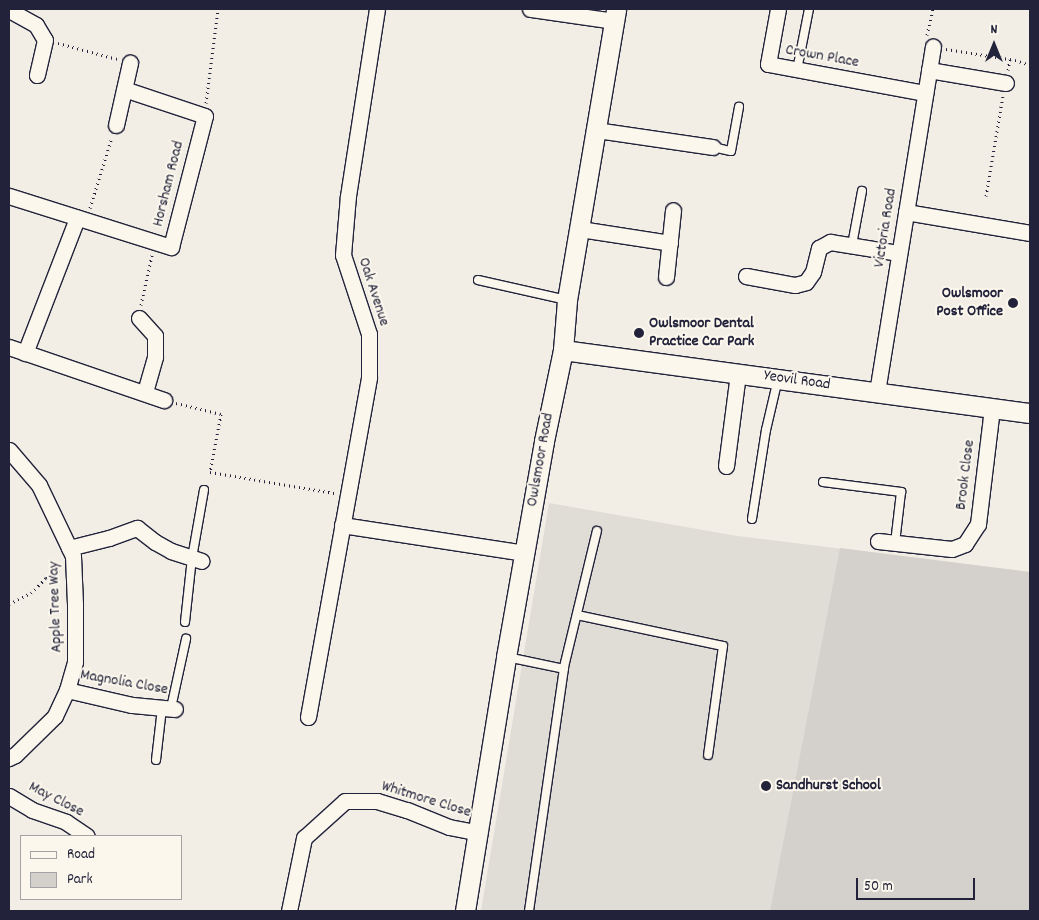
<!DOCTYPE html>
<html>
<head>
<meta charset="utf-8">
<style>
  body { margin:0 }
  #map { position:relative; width:1039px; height:920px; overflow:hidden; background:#f2eee5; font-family:Dekko,sans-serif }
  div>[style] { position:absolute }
  .built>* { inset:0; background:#e0dcd6 }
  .green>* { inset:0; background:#d4d1cc }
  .path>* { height:3px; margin-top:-1.5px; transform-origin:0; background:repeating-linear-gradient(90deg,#22223b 0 1px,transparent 0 5px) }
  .roads { filter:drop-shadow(1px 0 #22223b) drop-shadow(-1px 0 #22223b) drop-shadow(0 1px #22223b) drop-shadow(0 -1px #22223b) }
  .service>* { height:8px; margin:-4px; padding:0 4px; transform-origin:4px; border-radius:4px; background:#fbf7ec }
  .minor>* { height:15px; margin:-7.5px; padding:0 7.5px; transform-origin:7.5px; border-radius:7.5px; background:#fbf7ec }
  .tertiary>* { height:19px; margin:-9.5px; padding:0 9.5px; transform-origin:9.5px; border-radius:9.5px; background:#fbf7ec }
  .dots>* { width:14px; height:14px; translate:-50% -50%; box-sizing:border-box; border:2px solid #fbf7ec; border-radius:50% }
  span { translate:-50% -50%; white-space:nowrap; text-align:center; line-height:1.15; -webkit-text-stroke:4px #fbf7ec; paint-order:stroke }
  .street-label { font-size:16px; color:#22223b }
  .poi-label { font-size:16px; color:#22223b; font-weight:700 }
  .right { translate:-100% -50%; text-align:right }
  .left { translate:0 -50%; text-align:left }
  .frame { position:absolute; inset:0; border:10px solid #22223b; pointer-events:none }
  .legend { position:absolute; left:20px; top:835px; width:162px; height:65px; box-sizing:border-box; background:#fbf7ec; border:1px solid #a4a2a5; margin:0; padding:6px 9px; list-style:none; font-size:15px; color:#22223b }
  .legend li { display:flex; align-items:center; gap:10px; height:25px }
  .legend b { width:25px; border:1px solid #a4a2a5 }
  .north { position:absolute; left:969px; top:20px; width:50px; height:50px; -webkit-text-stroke:4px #fbf7ec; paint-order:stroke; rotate:0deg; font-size:14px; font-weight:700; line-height:20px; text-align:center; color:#22223b }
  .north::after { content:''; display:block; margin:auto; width:18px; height:22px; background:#22223b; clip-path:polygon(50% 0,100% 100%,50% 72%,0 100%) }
  .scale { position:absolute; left:856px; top:878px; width:119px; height:22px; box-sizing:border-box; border:2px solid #22223b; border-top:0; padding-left:6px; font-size:15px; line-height:18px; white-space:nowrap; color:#22223b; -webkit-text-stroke:4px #fbf7ec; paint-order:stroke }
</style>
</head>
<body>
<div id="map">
  <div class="built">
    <div style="clip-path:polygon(549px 503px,737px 536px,1030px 572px,1030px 911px,481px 911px)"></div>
  </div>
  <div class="green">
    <div style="clip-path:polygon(840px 548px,1030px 572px,1030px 911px,770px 911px)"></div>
  </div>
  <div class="path">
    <div style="left:927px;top:35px;width:27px;rotate:-77deg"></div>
    <div style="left:58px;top:43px;width:61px;rotate:15.2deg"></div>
    <div style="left:946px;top:49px;width:70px;rotate:9.1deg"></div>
    <div style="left:1015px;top:60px;width:16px;rotate:18deg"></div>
    <div style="left:1008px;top:70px;width:11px;rotate:-80deg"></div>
    <div style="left:206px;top:103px;width:95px;rotate:-82.7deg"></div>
    <div style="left:986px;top:196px;width:101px;rotate:-80.4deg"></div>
    <div style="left:90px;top:208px;width:74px;rotate:-72.8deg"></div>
    <div style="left:141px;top:305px;width:51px;rotate:-77.6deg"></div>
    <div style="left:1029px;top:369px;width:1px"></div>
    <div style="left:176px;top:403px;width:46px;rotate:13.7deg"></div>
    <div style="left:221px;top:414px;width:59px;rotate:100.7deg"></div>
    <div style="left:210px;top:472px;width:126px;rotate:9.6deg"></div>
    <div style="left:9px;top:604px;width:25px;rotate:-27deg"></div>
    <div style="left:31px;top:593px;width:21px;rotate:-45deg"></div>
    <div style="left:46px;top:578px;width:15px;rotate:-32deg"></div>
  </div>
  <div class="roads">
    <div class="service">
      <div style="left:797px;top:70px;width:62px;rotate:-78.9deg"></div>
      <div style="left:713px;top:147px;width:18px;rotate:13deg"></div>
      <div style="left:731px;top:151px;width:45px;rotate:-79.7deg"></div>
      <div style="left:852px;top:245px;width:55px;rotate:-79.5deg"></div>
      <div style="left:478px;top:280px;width:91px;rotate:12.7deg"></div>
      <div style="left:823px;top:482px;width:79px;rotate:7.3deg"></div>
      <div style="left:901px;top:492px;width:51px;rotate:96.7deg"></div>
      <div style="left:752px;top:519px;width:90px;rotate:-81.1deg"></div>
      <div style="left:766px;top:430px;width:52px;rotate:-76.8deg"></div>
      <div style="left:577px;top:615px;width:149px;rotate:12deg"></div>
      <div style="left:723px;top:646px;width:110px;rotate:97.8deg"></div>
      <div style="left:185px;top:622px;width:64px;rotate:-83.8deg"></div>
      <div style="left:192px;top:558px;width:69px;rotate:-80deg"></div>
      <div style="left:507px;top:657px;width:58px;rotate:11.9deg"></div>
      <div style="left:171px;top:708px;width:71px;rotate:-77.7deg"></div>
      <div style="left:156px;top:760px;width:52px;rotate:-83.4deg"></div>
      <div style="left:529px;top:911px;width:246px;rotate:-81.8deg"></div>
      <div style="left:564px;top:667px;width:140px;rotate:-76.4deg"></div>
    </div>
    <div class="minor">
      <div style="left:530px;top:9px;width:85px;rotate:8.1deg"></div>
      <div style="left:778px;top:9px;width:56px;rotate:100.3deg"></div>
      <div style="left:768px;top:64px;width:160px;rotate:10.5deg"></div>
      <div style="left:9px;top:10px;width:31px;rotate:29deg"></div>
      <div style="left:36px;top:25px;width:17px;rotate:59deg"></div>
      <div style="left:45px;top:40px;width:36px;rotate:103deg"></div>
      <div style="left:929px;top:70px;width:78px;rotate:9.6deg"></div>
      <div style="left:116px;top:125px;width:64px;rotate:-77.3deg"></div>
      <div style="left:596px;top:130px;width:118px;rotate:8.3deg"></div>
      <div style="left:9px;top:196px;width:170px;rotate:17.5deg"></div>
      <div style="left:171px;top:247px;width:135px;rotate:-75.5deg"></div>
      <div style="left:205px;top:116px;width:85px;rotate:-161.6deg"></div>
      <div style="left:906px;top:212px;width:126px;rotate:9.6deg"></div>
      <div style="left:580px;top:229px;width:91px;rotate:8.8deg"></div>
      <div style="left:746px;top:276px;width:50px;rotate:10.4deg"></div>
      <div style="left:795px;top:285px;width:11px;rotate:-15deg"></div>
      <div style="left:806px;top:282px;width:12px;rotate:-55deg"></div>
      <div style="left:813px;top:272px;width:25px;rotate:-76deg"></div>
      <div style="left:819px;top:248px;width:13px;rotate:-29deg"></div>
      <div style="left:830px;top:242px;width:70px;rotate:9.1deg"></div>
      <div style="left:666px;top:277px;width:67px;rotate:-84deg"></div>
      <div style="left:139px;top:318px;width:24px;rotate:48deg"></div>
      <div style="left:155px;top:336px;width:21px;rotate:90deg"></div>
      <div style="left:155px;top:357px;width:37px;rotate:106deg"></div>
      <div style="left:9px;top:347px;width:164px;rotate:18.9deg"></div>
      <div style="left:25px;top:353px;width:145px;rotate:-68.9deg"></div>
      <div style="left:877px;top:392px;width:350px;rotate:-80.8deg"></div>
      <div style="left:9px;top:450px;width:46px;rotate:49.4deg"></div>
      <div style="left:39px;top:485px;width:79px;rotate:64.4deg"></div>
      <div style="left:73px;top:556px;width:48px;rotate:87.6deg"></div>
      <div style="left:75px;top:604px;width:58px;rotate:90deg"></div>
      <div style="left:75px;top:662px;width:29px;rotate:106deg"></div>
      <div style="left:67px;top:690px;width:29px;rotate:115deg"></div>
      <div style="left:55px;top:716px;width:56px;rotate:135.7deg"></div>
      <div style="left:15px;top:755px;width:7px;rotate:153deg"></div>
      <div style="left:726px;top:466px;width:94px;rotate:-82.6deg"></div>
      <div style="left:342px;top:525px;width:185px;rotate:8.7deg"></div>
      <div style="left:878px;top:541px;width:74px;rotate:6.2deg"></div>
      <div style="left:952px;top:549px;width:14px;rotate:-21deg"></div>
      <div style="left:965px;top:544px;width:24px;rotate:-57deg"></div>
      <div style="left:978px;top:524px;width:117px;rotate:-83.1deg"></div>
      <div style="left:69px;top:548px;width:41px;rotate:-14deg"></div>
      <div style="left:109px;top:538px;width:30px;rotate:-20deg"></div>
      <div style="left:137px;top:528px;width:23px;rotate:38deg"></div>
      <div style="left:155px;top:542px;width:18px;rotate:29deg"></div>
      <div style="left:171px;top:551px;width:32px;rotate:18deg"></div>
      <div style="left:67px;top:690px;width:67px;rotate:13deg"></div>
      <div style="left:132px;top:705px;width:43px;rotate:5.3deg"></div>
      <div style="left:308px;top:717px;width:345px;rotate:-79.8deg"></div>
      <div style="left:369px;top:377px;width:43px;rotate:-90deg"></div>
      <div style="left:369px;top:334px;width:83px;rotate:-108.2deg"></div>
      <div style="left:343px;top:255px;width:59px;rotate:-85.2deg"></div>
      <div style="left:348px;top:196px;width:189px;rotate:-81.2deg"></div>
      <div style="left:9px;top:796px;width:27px;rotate:31deg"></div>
      <div style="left:32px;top:810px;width:36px;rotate:19deg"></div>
      <div style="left:66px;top:822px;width:25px;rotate:34deg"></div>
      <div style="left:289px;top:911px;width:75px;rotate:-78.4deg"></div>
      <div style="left:304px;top:838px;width:55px;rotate:-42.1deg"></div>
      <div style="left:345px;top:801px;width:32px"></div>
      <div style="left:377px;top:801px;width:31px;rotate:17deg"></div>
      <div style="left:407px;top:810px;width:45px;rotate:22deg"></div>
      <div style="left:449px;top:827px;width:31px;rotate:11deg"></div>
    </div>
    <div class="tertiary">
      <div style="left:563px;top:350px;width:471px;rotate:7.7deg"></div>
      <div style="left:465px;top:911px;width:257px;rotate:-80.8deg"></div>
      <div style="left:506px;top:657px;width:219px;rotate:-80deg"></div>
      <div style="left:544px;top:441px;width:93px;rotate:-78.2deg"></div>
      <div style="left:563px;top:350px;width:50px;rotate:-85.4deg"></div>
      <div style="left:567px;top:300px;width:295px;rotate:-80.4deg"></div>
    </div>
  </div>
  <div class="dots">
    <div style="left:1013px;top:303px;background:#22223b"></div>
    <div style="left:639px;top:333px;background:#22223b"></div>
    <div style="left:766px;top:786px;background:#22223b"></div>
  </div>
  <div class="street-label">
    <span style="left:822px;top:57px;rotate:10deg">Crown Place</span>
    <span style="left:169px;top:184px;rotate:-76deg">Horsham Road</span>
    <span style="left:886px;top:228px;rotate:-81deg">Victoria Road</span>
    <span style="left:373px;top:292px;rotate:72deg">Oak Avenue</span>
    <span style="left:797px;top:381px;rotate:8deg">Yeovil Road</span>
    <span style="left:541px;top:460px;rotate:-80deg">Owlsmoor Road</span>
    <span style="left:966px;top:475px;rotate:-83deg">Brook Close</span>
    <span style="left:56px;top:607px;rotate:-92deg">Apple Tree Way</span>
    <span style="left:124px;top:683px;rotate:10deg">Magnolia Close</span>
    <span style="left:56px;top:800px;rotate:27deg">May Close</span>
    <span style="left:426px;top:800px;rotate:17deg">Whitmore Close</span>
  </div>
  <div class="poi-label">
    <span class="right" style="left:1003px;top:303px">Owlsmoor<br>Post Office</span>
    <span class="left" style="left:649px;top:333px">Owlsmoor Dental<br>Practice Car Park</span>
    <span class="left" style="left:776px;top:786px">Sandhurst School</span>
  </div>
  <div class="frame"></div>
  <ul class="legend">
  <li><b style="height:6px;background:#fbf7ec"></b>Road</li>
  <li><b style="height:14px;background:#d4d1cc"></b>Park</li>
  </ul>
  <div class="north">N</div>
  <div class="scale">50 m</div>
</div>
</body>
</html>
